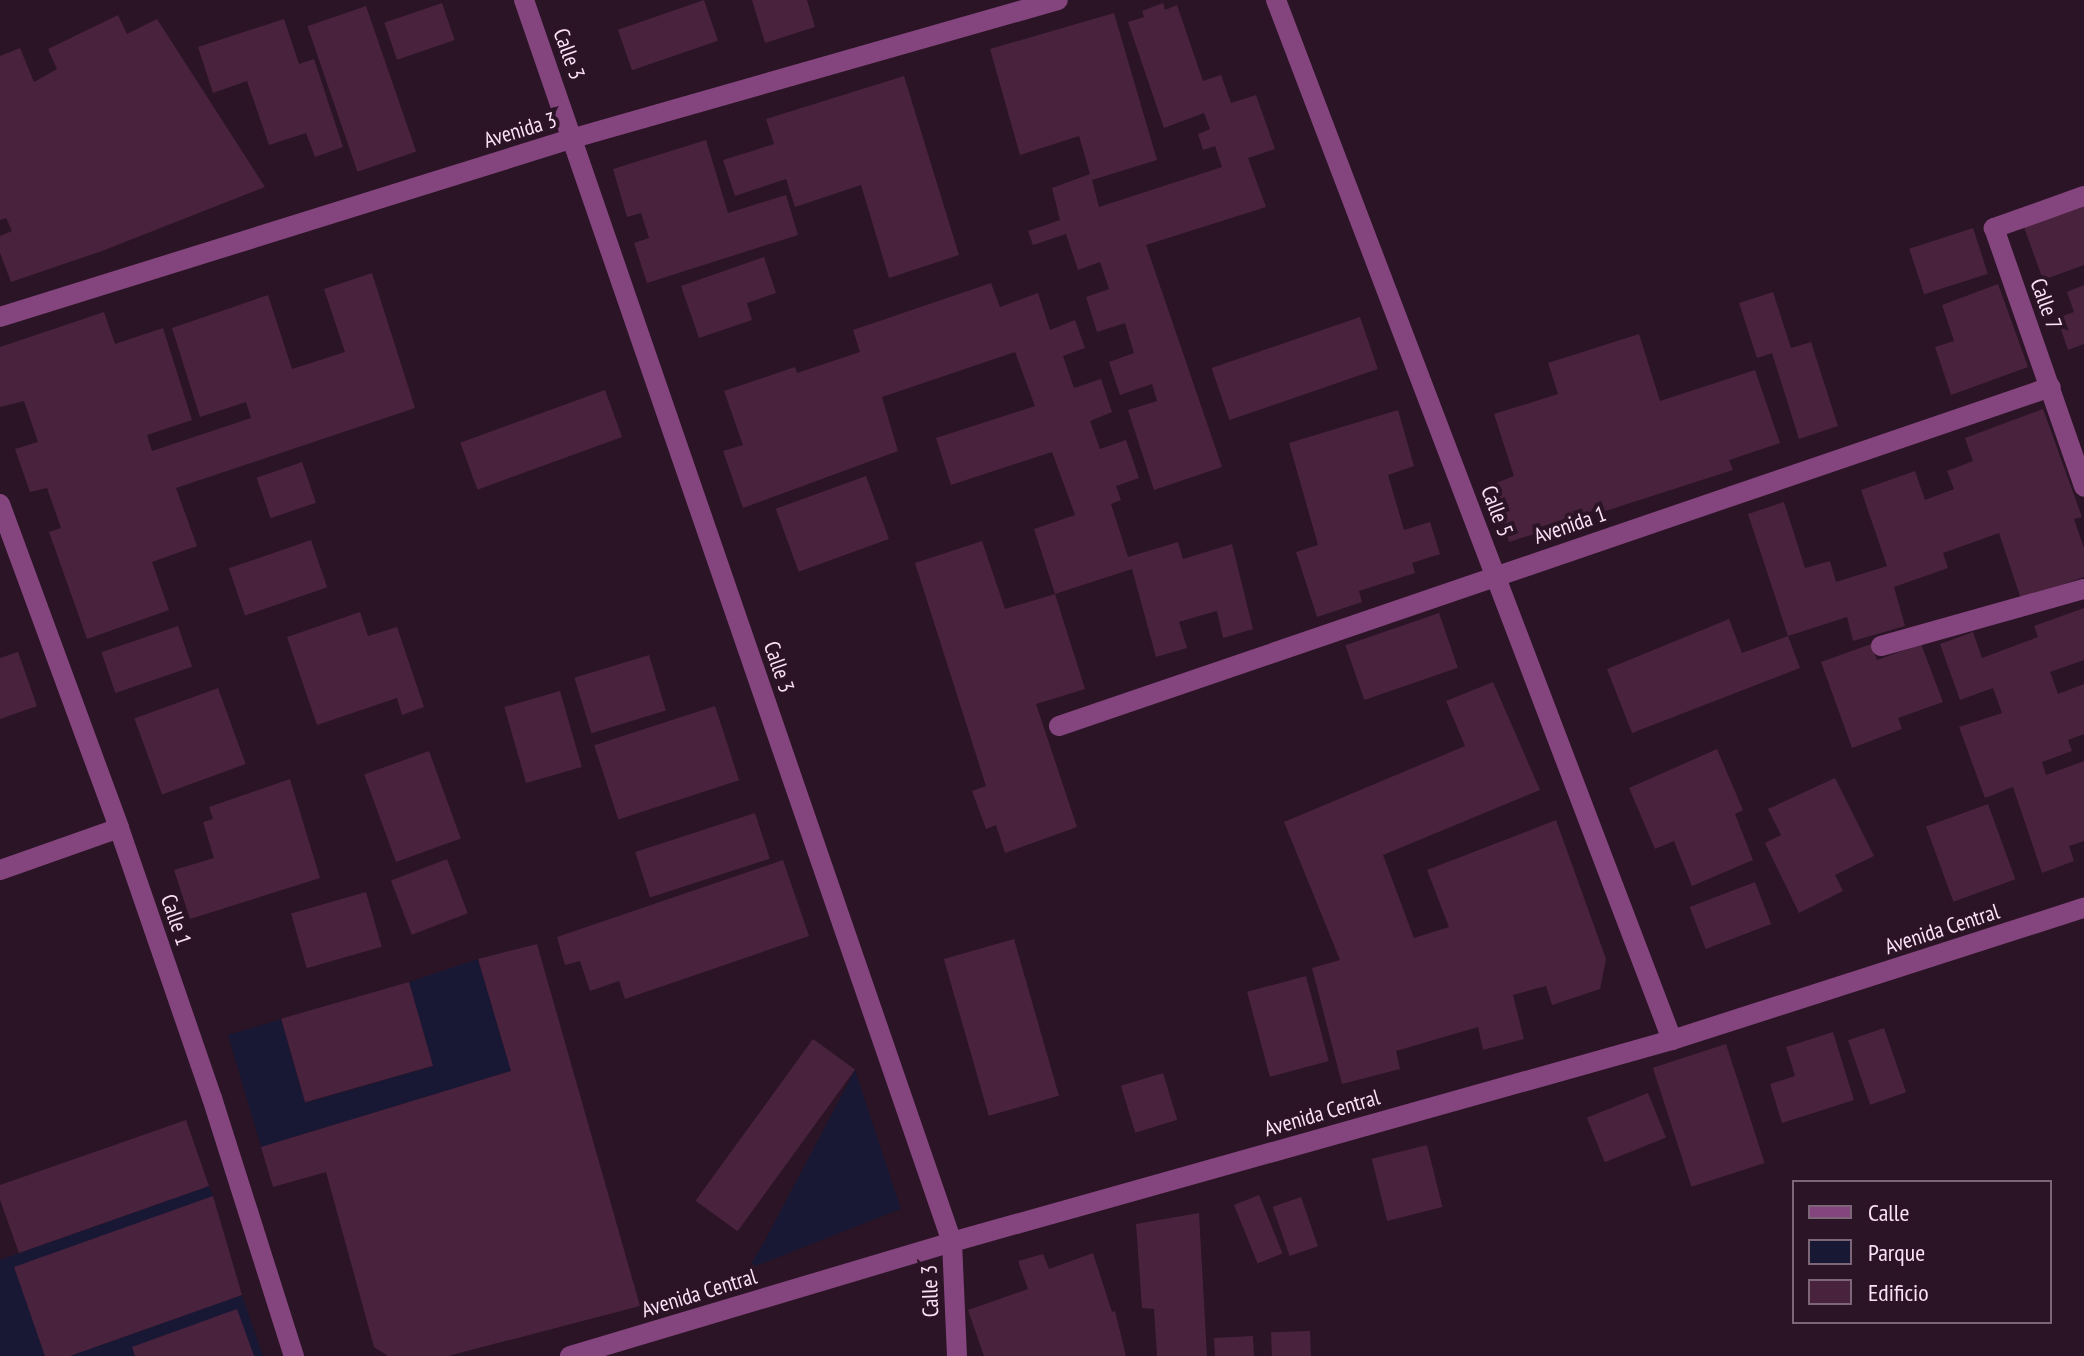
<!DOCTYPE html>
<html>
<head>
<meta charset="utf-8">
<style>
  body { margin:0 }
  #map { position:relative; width:2084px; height:1356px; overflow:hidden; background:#2a1425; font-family:"PT Sans Narrow",sans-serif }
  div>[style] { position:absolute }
  .green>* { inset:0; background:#191834 }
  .building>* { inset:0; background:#49223e; transform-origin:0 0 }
  .minor>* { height:20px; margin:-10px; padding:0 10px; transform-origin:10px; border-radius:10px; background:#84447d }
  span { translate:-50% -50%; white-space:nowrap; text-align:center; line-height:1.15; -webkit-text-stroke:8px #2a1425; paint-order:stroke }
  .street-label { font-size:22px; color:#fce0f7 }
  .legend { position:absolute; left:1792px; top:1180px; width:260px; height:144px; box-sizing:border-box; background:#2a1425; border:2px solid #7e6679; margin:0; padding:10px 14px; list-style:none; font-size:24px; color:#fce0f7 }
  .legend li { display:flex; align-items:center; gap:16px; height:40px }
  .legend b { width:40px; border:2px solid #7e6679 }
</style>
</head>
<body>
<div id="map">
  <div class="green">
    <div style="clip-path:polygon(478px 959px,511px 1071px,261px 1147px,228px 1035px,281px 1019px,305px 1103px,433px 1066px,409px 982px)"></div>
    <div style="clip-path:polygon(855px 1070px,901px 1209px,748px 1269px,764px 1242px)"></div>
    <div style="clip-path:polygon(209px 1186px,213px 1196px,45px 1356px,0 1356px,0 1260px)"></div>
    <div style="clip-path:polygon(242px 1295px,263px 1356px,70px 1356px)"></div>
  </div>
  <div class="building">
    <div style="left:704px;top:0;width:43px;height:91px;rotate:71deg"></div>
    <div style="clip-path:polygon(752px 0,807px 0,815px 27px,765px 43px)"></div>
    <div style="left:442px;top:3px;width:39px;height:61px;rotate:71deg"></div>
    <div style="clip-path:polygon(1163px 3px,1165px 10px,1177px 5px,1203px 81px,1221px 75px,1231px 103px,1256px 95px,1275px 149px,1248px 158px,1266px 207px,1146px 245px,1222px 467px,1154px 490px,1128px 410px,1157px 401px,1152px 384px,1120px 395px,1109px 362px,1134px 353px,1125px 323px,1097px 332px,1086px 297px,1109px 289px,1100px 262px,1078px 270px,1066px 234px,1033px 245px,1028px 231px,1060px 220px,1052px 188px,1090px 174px,1079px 136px,1020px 155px,990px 49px,1114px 13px,1157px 160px,1092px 180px,1099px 207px,1222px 167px,1215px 146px,1203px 150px,1198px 134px,1210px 129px,1204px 113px,1164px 128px,1128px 22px,1144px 17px,1142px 11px)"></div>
    <div style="left:366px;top:6px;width:154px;height:62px;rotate:71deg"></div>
    <div style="clip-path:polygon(118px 15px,127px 34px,157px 19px,265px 187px,102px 251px,11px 282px,0 253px,0 236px,12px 231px,6px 218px,0 220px,0 56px,20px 48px,34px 82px,57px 69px,48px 49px)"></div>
    <div style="clip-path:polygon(284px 19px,299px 64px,314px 59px,343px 147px,315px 157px,306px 133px,269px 145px,247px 81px,213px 93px,198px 47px)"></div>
    <div style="clip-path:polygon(904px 76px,959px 255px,889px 278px,861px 185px,795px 207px,786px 179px,735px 196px,723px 160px,774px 144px,766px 119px)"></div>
    <div style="clip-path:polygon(706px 140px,728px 213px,786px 195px,798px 235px,647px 283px,634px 243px,649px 238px,641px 213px,627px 217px,613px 169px)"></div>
    <div style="clip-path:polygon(2084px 206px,2084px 265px,2043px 280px,2024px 227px)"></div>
    <div style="left:1973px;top:228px;width:48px;height:67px;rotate:72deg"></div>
    <div style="clip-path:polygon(764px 257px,776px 293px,747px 303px,752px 320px,699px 338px,681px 286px)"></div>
    <div style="clip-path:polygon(372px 273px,415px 408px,176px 488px,197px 546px,152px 562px,169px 610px,87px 639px,49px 532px,61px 528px,47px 488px,30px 492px,15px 449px,38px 442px,24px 401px,0 407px,0 347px,104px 312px,115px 344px,163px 328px,192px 420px,147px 435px,152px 451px,251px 418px,246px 402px,200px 417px,172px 328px,268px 295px,292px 369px,345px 352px,324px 289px)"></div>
    <div style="clip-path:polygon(991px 283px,1000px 307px,1038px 293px,1050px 330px,1075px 320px,1085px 348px,1063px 356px,1074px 388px,1101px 379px,1112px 412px,1090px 421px,1100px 449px,1126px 440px,1139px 478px,1116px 486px,1121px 500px,1111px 504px,1128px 557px,1178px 542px,1183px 559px,1232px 544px,1253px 629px,1223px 638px,1217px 611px,1199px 616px,1179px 622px,1187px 648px,1156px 657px,1132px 569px,1055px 594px,1034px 529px,1075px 515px,1052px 452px,951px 485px,936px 438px,1035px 406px,1015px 352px,882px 397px,898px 451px,743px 508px,723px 451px,743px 445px,724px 391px,795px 367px,797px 373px,860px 352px,853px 330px)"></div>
    <div style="clip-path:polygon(1998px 284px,2028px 367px,1951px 395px,1935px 347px,1954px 341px,1942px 305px)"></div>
    <div style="clip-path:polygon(2084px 285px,2084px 344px,2068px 350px,2057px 318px,2074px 312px,2067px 292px)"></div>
    <div style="clip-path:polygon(1773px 292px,1791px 348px,1811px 342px,1838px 426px,1799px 439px,1772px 353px,1757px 358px,1739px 303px)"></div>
    <div style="left:1360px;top:317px;width:55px;height:157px;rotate:71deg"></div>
    <div style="clip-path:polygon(1639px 334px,1660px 401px,1755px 370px,1780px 443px,1729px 460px,1733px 470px,1509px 542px,1491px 485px,1514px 476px,1494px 414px,1558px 394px,1548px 363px)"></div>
    <div style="left:605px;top:390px;width:50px;height:154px;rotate:70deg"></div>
    <div style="clip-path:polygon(2043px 409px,2082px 517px,2074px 519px,2084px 548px,2084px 577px,2021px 599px,1999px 533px,1943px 553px,1948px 568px,1894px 587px,1905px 626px,1853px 641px,1847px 617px,1788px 636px,1800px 668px,1632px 733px,1607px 669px,1729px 619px,1742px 653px,1788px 636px,1748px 514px,1784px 502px,1805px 568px,1830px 561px,1836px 582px,1887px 566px,1861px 490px,1915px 471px,1925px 500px,1954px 489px,1947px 471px,1973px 461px,1965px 438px)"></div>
    <div style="clip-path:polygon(1398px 410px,1414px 466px,1388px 475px,1404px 530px,1430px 522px,1440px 554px,1412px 563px,1415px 573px,1359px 591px,1362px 602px,1317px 617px,1296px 552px,1318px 545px,1289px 443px)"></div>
    <div style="left:302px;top:462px;width:43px;height:48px;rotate:71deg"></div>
    <div style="left:866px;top:476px;width:67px;height:96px;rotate:70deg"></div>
    <div style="left:311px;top:540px;width:50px;height:87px;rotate:71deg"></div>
    <div style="clip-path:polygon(982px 541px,1005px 609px,1055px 594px,1085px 689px,1036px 704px,1077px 827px,1005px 853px,996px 825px,986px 829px,972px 791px,986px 786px,915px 563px)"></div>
    <div style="clip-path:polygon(2084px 608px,2084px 660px,2050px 672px,2058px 694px,2084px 684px,2084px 734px,2068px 740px,2072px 751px,2042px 762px,2046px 775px,2084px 761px,2084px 841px,2069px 846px,2074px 861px,2042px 873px,2013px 787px,1985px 798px,1959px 727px,2002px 713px,1993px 688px,1960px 700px,1940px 644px,1973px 632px,1982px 658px,2038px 637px,2034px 626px)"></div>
    <div style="clip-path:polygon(360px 612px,368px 636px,397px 627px,424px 707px,402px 715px,397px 698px,317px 725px,287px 637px)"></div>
    <div style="left:1439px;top:613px;width:58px;height:99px;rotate:71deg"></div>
    <div style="left:178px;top:626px;width:43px;height:81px;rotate:71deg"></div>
    <div style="clip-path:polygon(1871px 644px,1877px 660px,1921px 644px,1943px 702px,1898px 718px,1902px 729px,1852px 748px,1821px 662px)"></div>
    <div style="clip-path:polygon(18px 652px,37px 706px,0 719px,0 658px)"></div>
    <div style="left:649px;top:655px;width:58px;height:78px;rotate:73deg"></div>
    <div style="clip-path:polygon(1493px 682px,1540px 790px,1383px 855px,1414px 938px,1449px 927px,1427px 870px,1556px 820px,1606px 959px,1600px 989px,1552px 1005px,1546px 986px,1513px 995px,1524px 1039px,1483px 1050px,1478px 1027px,1396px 1051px,1400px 1069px,1342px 1084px,1312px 968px,1340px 960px,1284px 822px,1465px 746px,1446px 701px)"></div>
    <div style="left:218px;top:688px;width:81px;height:89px;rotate:70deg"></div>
    <div style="left:560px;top:691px;width:79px;height:58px;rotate:74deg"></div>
    <div style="left:715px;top:706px;width:78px;height:127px;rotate:72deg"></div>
    <div style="clip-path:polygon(1717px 749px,1743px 810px,1735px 814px,1753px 860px,1692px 886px,1674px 841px,1655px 849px,1629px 788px)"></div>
    <div style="left:429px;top:751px;width:93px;height:69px;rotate:70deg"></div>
    <div style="clip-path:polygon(1835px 778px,1874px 856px,1835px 875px,1843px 891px,1799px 913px,1765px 843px,1781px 835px,1768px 809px)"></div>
    <div style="clip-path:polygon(290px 779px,320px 878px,190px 919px,174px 870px,214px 858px,203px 822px,213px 819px,209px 807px)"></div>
    <div style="left:1988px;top:804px;width:80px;height:66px;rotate:70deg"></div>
    <div style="left:755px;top:813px;width:48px;height:126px;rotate:72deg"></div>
    <div style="left:447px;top:859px;width:58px;height:60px;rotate:69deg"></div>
    <div style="clip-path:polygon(783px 860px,809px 936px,625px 999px,619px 981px,590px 991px,580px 961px,565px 965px,557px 937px)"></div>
    <div style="left:1755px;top:882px;width:45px;height:70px;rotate:69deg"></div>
    <div style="left:366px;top:892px;width:57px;height:78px;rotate:74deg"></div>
    <div style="left:1014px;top:939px;width:163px;height:73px;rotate:74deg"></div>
    <div style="clip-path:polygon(537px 944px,640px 1306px,448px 1356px,388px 1356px,374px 1347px,326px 1172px,273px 1187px,261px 1147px,511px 1071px,478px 959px)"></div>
    <div style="left:1306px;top:976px;width:88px;height:61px;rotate:75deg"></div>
    <div style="left:409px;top:982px;width:87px;height:133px;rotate:74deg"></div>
    <div style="left:1884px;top:1028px;width:68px;height:38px;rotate:71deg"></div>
    <div style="clip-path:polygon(1833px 1032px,1854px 1100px,1782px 1123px,1770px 1084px,1795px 1076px,1786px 1047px)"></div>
    <div style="left:813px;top:1039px;width:52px;height:200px;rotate:36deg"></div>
    <div style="left:1726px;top:1044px;width:125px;height:77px;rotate:72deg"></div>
    <div style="left:1163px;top:1073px;width:49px;height:44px;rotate:73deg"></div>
    <div style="left:1648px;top:1093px;width:48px;height:66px;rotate:68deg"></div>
    <div style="clip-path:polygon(186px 1120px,209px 1186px,19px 1253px,0 1200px,0 1185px)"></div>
    <div style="left:1427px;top:1145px;width:64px;height:57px;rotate:76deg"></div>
    <div style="left:1259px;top:1195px;width:63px;height:27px;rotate:68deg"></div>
    <div style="clip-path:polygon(213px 1196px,242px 1295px,70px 1356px,45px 1356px,14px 1267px)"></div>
    <div style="left:1301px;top:1197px;width:52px;height:30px;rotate:71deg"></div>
    <div style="clip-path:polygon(1199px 1213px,1207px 1356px,1157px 1356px,1154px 1309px,1142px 1308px,1136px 1224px)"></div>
    <div style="clip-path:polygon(1093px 1253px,1112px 1312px,1115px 1311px,1126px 1356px,984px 1356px,968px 1310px,1028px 1289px,1018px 1261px,1043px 1254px,1049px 1269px)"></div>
    <div style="clip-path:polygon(237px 1309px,254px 1356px,135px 1356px,132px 1347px)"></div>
    <div style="left:1310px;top:1331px;width:25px;height:39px;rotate:88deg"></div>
    <div style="left:1253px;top:1336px;width:20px;height:39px;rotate:87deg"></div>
  </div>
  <div class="minor">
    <div style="left:524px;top:0;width:1314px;rotate:70.99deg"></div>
    <div style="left:952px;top:1242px;width:114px;rotate:87.5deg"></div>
    <div style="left:1276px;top:0;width:1113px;rotate:69.15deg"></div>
    <div style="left:2084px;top:196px;width:96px;rotate:160.4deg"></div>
    <div style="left:1994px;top:228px;width:274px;rotate:70.8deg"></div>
    <div style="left:0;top:317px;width:601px;rotate:-17.32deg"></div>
    <div style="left:574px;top:138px;width:503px;rotate:-15.91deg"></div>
    <div style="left:0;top:504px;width:345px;rotate:69.8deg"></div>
    <div style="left:119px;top:828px;width:286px;rotate:71deg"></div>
    <div style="left:212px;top:1098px;width:271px;rotate:72.4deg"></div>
    <div style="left:1881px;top:646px;width:211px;rotate:-15.7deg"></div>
    <div style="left:1059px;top:726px;width:1048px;rotate:-18.87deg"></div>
    <div style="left:0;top:870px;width:126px;rotate:-19.4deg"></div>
    <div style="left:570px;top:1356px;width:399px;rotate:-16.6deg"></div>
    <div style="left:952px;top:1242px;width:748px;rotate:-15.67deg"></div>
    <div style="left:1672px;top:1040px;width:433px;rotate:-17.8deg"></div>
  </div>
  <div class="street-label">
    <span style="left:569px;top:54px;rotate:70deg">Calle 3</span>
    <span style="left:520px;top:130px;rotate:-17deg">Avenida 3</span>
    <span style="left:2046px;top:304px;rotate:70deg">Calle 7</span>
    <span style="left:1497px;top:511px;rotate:69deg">Calle 5</span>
    <span style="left:1570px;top:525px;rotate:-19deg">Avenida 1</span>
    <span style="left:779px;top:667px;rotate:71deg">Calle 3</span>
    <span style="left:176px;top:920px;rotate:71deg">Calle 1</span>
    <span style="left:1942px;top:929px;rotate:-18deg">Avenida Central</span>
    <span style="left:1322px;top:1113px;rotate:-16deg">Avenida Central</span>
    <span style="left:930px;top:1291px;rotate:-92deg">Calle 3</span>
    <span style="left:699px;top:1293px;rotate:-17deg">Avenida Central</span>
  </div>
  <ul class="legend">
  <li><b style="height:10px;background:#84447d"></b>Calle</li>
  <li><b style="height:22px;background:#191834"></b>Parque</li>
  <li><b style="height:22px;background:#49223e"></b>Edificio</li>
  </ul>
</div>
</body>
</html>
